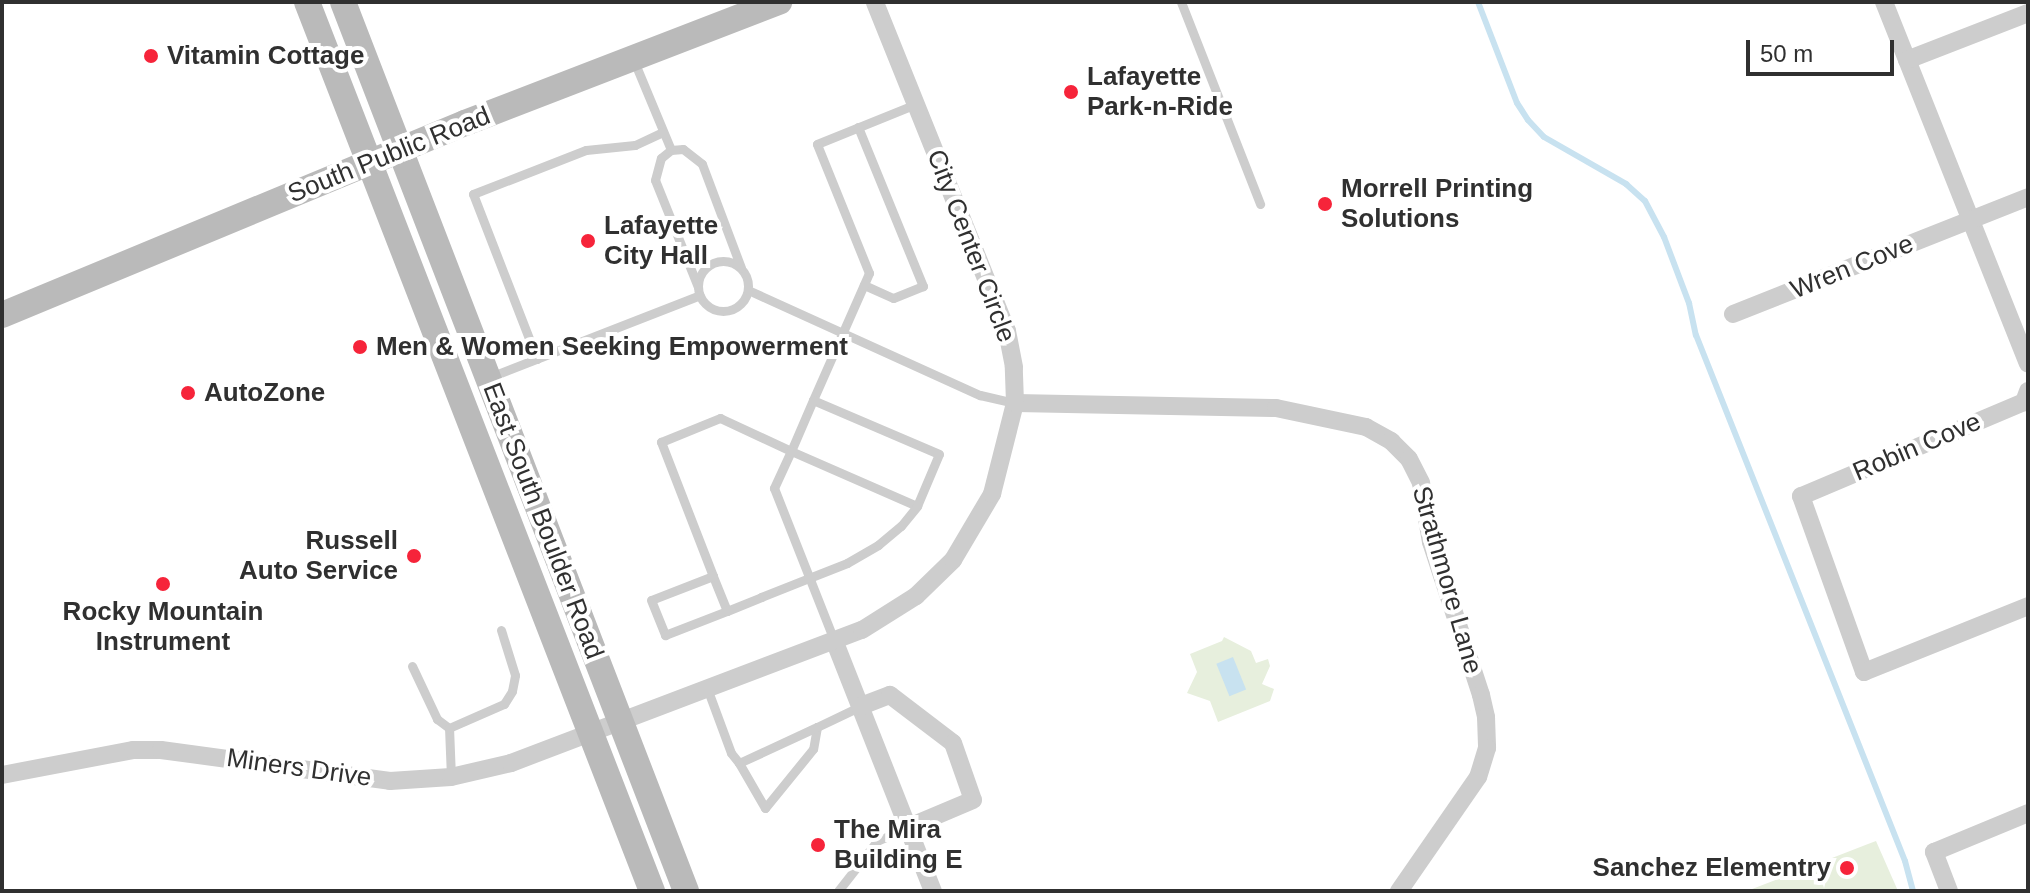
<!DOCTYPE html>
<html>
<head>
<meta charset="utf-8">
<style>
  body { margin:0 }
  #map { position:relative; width:2030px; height:893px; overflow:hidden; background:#fff; font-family:Helvetica,sans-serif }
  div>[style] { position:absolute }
  .green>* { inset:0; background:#e7efdd }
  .water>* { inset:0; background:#c8e2f0; transform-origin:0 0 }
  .stream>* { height:6px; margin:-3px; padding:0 3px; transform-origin:3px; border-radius:3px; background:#c8e2f0 }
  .lane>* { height:9px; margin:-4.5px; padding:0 4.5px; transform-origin:4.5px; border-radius:4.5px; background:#cdcdcd }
  .lane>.ring { margin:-4.5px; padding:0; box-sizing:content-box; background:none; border:9px solid #cdcdcd; border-radius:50% }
  .street>* { height:18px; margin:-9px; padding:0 9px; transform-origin:9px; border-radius:9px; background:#cdcdcd }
  .secondary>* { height:26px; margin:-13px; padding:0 13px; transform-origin:13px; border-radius:13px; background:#bababa }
  .dots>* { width:22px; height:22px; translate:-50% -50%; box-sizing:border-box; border:4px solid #fff; border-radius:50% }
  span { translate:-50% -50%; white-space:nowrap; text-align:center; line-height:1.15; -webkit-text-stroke:8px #fff; paint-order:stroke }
  .poi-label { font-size:26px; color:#303030; font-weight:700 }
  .left { translate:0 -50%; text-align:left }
  .right { translate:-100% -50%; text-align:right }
  .street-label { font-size:26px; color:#303030 }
  .frame { position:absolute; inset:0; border:4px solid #303030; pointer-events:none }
  .scale { position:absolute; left:1746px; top:40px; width:148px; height:36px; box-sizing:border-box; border:4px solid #303030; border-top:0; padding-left:10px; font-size:24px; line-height:28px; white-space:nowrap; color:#303030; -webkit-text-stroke:6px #fff; paint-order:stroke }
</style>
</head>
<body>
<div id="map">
  <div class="green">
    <div style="clip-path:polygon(1224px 637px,1251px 651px,1256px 663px,1268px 659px,1270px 666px,1262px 684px,1274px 689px,1270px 701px,1218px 722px,1210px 701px,1187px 693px,1197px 672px,1190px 654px,1222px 641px)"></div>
    <div style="clip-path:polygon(1876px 841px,1898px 891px,1747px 891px,1868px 844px)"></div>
  </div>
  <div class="water">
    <div style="left:1233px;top:657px;width:35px;height:18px;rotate:68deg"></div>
  </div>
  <div class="stream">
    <div style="left:1478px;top:2px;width:108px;rotate:68.9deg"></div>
    <div style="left:1517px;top:103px;width:20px;rotate:57deg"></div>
    <div style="left:1528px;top:120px;width:23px;rotate:47deg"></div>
    <div style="left:1544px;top:137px;width:95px;rotate:29.8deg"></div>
    <div style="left:1626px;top:184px;width:25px;rotate:42deg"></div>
    <div style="left:1645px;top:201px;width:41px;rotate:62.2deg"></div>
    <div style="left:1664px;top:237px;width:71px;rotate:69.3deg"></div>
    <div style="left:1689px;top:303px;width:33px;rotate:78deg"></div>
    <div style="left:1696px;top:335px;width:566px;rotate:68.33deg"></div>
    <div style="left:1905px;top:861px;width:31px;rotate:75deg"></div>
  </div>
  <div class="lane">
    <div style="left:1181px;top:2px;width:217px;rotate:68.6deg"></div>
    <div style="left:634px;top:61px;width:96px;rotate:67.4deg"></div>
    <div style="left:858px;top:127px;width:172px;rotate:67.8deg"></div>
    <div style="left:923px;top:286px;width:32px;rotate:158deg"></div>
    <div style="left:893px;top:298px;width:32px;rotate:-156deg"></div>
    <div class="ring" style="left:698px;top:261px;width:41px;height:41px"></div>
    <div style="left:698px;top:287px;width:115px;rotate:-111.9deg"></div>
    <div style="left:655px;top:180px;width:23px;rotate:-75deg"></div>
    <div style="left:661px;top:158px;width:13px;rotate:-39deg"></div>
    <div style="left:671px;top:150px;width:12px;rotate:-5deg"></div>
    <div style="left:683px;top:149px;width:24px;rotate:38deg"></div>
    <div style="left:702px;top:164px;width:111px;rotate:69.4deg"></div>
    <div style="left:748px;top:290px;width:255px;rotate:24.4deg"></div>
    <div style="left:980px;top:395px;width:36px;rotate:13deg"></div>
    <div style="left:537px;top:359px;width:177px;rotate:-111.2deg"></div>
    <div style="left:473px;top:194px;width:121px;rotate:-21.3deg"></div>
    <div style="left:586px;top:150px;width:49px;rotate:-5.8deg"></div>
    <div style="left:635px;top:145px;width:31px;rotate:-25deg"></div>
    <div style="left:490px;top:377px;width:225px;rotate:-21.3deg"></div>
    <div style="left:813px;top:400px;width:139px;rotate:-66.2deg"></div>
    <div style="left:869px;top:273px;width:139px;rotate:-112deg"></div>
    <div style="left:817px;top:144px;width:107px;rotate:-22deg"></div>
    <div style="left:713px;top:576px;width:144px;rotate:-111.2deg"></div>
    <div style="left:661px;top:442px;width:64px;rotate:-22.1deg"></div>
    <div style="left:720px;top:418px;width:78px;rotate:24.9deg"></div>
    <div style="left:791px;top:451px;width:137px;rotate:23.6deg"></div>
    <div style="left:917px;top:506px;width:56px;rotate:-67.1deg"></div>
    <div style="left:939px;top:454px;width:137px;rotate:-156.8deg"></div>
    <div style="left:813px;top:400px;width:56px;rotate:113.3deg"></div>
    <div style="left:791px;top:451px;width:41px;rotate:114.7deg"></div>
    <div style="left:774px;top:488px;width:163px;rotate:68.5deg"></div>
    <div style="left:727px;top:611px;width:38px;rotate:-112deg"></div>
    <div style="left:713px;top:576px;width:66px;rotate:158.8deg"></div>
    <div style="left:651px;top:600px;width:38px;rotate:68deg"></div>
    <div style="left:665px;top:635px;width:66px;rotate:-21.2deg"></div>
    <div style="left:727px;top:611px;width:37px;rotate:-22deg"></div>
    <div style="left:761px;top:597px;width:52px;rotate:-21.6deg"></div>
    <div style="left:809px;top:578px;width:41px;rotate:-21.5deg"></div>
    <div style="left:847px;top:563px;width:36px;rotate:-30deg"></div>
    <div style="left:878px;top:545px;width:30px;rotate:-40deg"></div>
    <div style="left:901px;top:526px;width:26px;rotate:-51deg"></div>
    <div style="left:412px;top:666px;width:59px;rotate:64.7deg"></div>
    <div style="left:437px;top:719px;width:15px;rotate:37deg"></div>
    <div style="left:707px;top:688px;width:69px;rotate:69.7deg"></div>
    <div style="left:731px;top:753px;width:13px;rotate:51deg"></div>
    <div style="left:817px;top:727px;width:22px;rotate:100deg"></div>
    <div style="left:813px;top:749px;width:76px;rotate:129.1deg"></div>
    <div style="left:765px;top:808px;width:52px;rotate:-120deg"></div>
    <div style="left:739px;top:763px;width:86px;rotate:-24.8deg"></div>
    <div style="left:817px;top:727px;width:49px;rotate:-25.5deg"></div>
    <div style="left:451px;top:777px;width:49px;rotate:-92.3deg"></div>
    <div style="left:449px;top:728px;width:60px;rotate:-23.6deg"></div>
    <div style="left:504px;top:704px;width:15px;rotate:-58deg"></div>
    <div style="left:512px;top:691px;width:16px;rotate:-79deg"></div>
    <div style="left:515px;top:675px;width:47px;rotate:-107.3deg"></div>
    <div style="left:838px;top:891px;width:63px;rotate:-52deg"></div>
    <div style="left:877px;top:841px;width:35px;rotate:-24deg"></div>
  </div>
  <div class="street">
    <div style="left:1884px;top:2px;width:389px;rotate:68.3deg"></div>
    <div style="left:1907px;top:60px;width:130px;rotate:-21.2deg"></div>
    <div style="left:1733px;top:314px;width:317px;rotate:-21.6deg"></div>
    <div style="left:2028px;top:391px;width:12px;rotate:110deg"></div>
    <div style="left:2024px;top:402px;width:242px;rotate:157.1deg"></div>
    <div style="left:1801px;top:496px;width:187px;rotate:70.3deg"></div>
    <div style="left:1864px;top:672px;width:177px;rotate:-21.9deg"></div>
    <div style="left:1015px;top:403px;width:261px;rotate:1.1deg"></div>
    <div style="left:1276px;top:408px;width:92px;rotate:11.9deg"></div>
    <div style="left:1366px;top:427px;width:29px;rotate:29deg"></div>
    <div style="left:1391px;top:441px;width:25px;rotate:45deg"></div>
    <div style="left:1409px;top:459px;width:27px;rotate:63deg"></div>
    <div style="left:1421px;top:483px;width:60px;rotate:80.4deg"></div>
    <div style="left:1431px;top:542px;width:161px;rotate:71.9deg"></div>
    <div style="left:1481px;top:695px;width:23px;rotate:77deg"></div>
    <div style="left:1486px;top:717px;width:31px;rotate:88deg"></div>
    <div style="left:1487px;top:748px;width:30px;rotate:107deg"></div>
    <div style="left:1478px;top:777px;width:139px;rotate:124.7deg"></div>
    <div style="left:834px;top:640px;width:270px;rotate:68.5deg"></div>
    <div style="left:861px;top:706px;width:31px;rotate:-21deg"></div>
    <div style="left:890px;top:695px;width:79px;rotate:37.3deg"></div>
    <div style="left:953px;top:743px;width:60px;rotate:70.7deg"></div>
    <div style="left:973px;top:800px;width:69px;rotate:157.1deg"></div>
    <div style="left:2px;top:775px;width:133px;rotate:-10.8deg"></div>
    <div style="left:133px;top:750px;width:28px"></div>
    <div style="left:161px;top:750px;width:231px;rotate:7.7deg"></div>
    <div style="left:390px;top:781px;width:61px;rotate:-3.8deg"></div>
    <div style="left:451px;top:777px;width:62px;rotate:-13.1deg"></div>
    <div style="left:511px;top:763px;width:375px;rotate:-20.8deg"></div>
    <div style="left:862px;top:630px;width:64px;rotate:-32.2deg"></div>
    <div style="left:916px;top:596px;width:52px;rotate:-44.2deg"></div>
    <div style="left:953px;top:560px;width:77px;rotate:-59.4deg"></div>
    <div style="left:992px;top:494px;width:94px;rotate:-75.8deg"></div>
    <div style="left:1015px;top:403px;width:36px;rotate:-92deg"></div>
    <div style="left:1014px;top:367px;width:37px;rotate:-101deg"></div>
    <div style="left:1007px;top:331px;width:354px;rotate:-111.9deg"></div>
    <div style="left:1949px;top:891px;width:42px;rotate:-111deg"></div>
    <div style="left:1934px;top:852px;width:102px;rotate:-22.5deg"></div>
  </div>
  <div class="secondary">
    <div style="left:307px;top:2px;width:954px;rotate:68.79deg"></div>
    <div style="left:343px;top:2px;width:953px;rotate:68.9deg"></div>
    <div style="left:2px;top:315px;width:501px;rotate:-22.52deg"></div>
    <div style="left:465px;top:123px;width:337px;rotate:-21.1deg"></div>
  </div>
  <div class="dots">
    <div style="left:151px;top:56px;background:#f6243a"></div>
    <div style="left:1071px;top:92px;background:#f6243a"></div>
    <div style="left:1325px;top:204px;background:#f6243a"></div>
    <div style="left:588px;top:241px;background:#f6243a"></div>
    <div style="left:360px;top:347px;background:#f6243a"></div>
    <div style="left:188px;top:393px;background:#f6243a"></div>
    <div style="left:414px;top:556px;background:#f6243a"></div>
    <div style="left:163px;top:584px;background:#f6243a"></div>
    <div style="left:818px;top:845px;background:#f6243a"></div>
    <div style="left:1847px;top:868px;background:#f6243a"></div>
  </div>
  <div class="poi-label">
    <span class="left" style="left:167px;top:56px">Vitamin Cottage</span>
    <span class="left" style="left:1087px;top:92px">Lafayette<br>Park-n-Ride</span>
    <span class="left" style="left:1341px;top:204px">Morrell Printing<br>Solutions</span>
    <span class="left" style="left:604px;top:241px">Lafayette<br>City Hall</span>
    <span class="left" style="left:376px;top:347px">Men &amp; Women Seeking Empowerment</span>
    <span class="left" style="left:204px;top:393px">AutoZone</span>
    <span class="right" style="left:398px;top:556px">Russell<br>Auto Service</span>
    <span style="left:163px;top:627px">Rocky Mountain<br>Instrument</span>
    <span class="left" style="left:834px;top:845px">The Mira<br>Building E</span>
    <span class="right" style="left:1831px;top:868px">Sanchez Elementry</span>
  </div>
  <div class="street-label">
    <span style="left:389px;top:155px;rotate:-22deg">South Public Road</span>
    <span style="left:971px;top:246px;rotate:69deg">City Center Circle</span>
    <span style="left:1852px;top:267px;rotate:-22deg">Wren Cove</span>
    <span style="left:1917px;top:447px;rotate:-23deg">Robin Cove</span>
    <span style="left:543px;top:521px;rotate:69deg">East South Boulder Road</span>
    <span style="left:1447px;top:580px;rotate:74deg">Strathmore Lane</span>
    <span style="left:299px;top:768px;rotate:8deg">Miners Drive</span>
  </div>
  <div class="frame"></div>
  <div class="scale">50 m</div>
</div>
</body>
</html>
